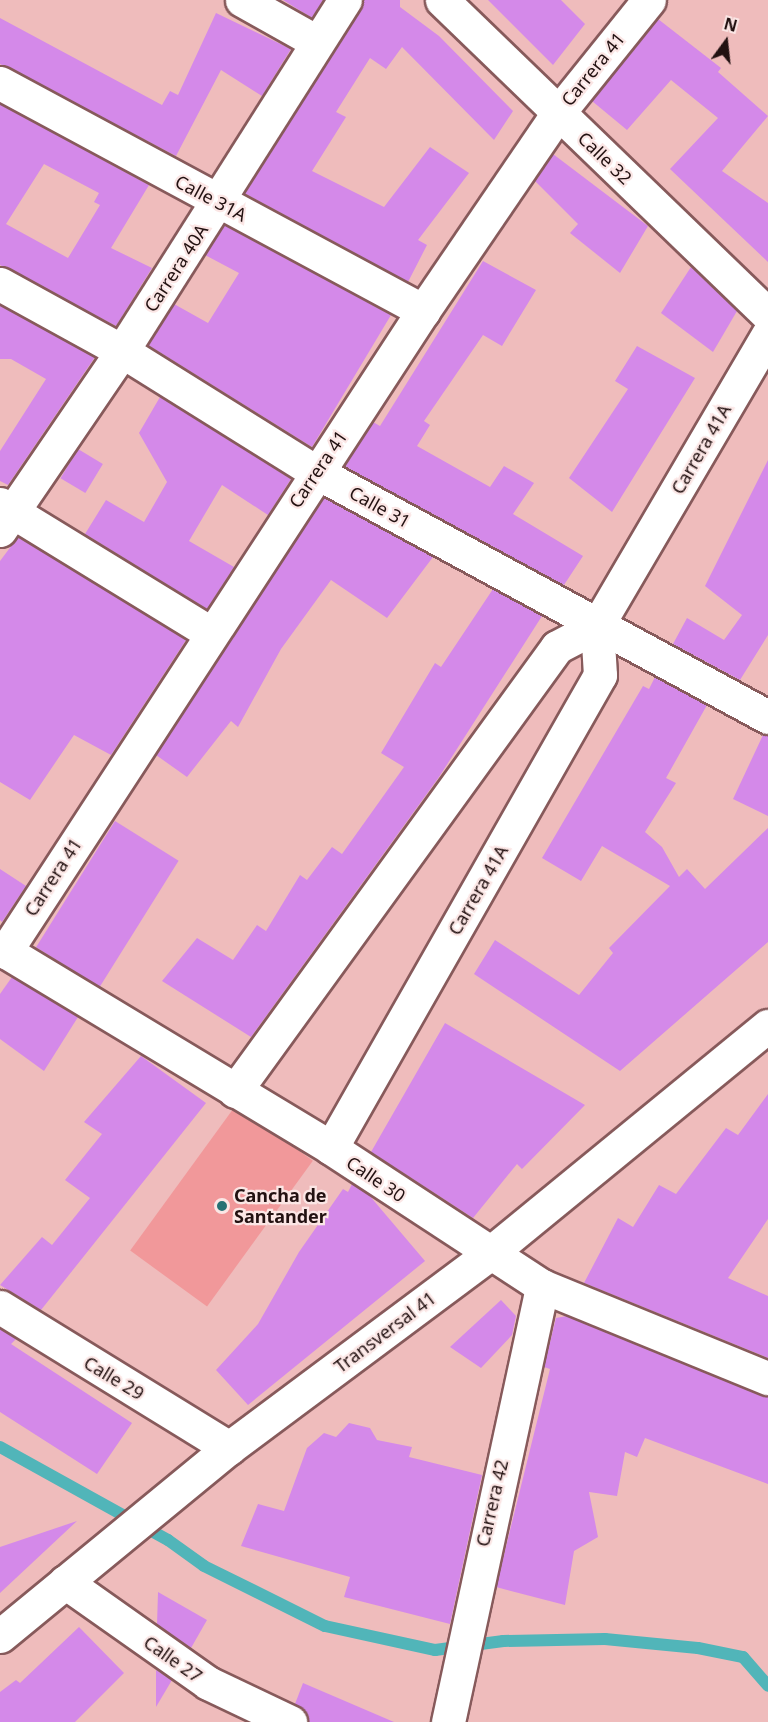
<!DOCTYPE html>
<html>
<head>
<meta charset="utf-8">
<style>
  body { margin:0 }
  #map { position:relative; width:768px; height:1722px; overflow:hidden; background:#efbcbc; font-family:"Noto Sans",sans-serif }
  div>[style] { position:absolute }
  .green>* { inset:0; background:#f1989a; transform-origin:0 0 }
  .stream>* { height:12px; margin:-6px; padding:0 6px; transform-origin:6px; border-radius:6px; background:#51b5b9 }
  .building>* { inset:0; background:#d489e9; transform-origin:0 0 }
  .roads { filter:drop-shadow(2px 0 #875a5b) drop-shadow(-2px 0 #875a5b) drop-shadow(0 2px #875a5b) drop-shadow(0 -2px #875a5b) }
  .minor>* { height:33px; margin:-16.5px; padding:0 16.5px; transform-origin:16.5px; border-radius:16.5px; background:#fff }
  .dots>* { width:16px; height:16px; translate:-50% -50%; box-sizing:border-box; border:3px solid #fbe6e5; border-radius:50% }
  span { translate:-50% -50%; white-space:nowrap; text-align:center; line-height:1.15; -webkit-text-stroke:4.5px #fbe6e5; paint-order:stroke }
  .street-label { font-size:18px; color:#211 }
  .poi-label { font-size:18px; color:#211; font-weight:700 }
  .left { translate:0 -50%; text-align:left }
  .north { position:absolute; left:696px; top:12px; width:60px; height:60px; -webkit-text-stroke:4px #fbe6e5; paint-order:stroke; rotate:15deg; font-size:16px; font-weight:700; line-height:24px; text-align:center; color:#211 }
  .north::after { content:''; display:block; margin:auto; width:21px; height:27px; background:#211; clip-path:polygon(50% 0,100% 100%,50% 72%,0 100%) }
</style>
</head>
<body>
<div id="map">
  <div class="green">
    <div style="left:236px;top:1105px;width:95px;height:180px;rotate:36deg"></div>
  </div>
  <div class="stream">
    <div style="left:0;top:1447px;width:192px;rotate:29deg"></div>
    <div style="left:168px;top:1540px;width:44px;rotate:35.8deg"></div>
    <div style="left:204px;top:1566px;width:135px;rotate:26.4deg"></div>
    <div style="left:325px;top:1626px;width:113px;rotate:12.3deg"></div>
    <div style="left:435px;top:1650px;width:69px;rotate:-7.5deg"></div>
    <div style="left:503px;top:1641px;width:102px;rotate:-1.1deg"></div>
    <div style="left:605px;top:1639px;width:93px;rotate:5.5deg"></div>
    <div style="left:698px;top:1648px;width:46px;rotate:11.3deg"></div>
    <div style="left:743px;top:1657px;width:38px;rotate:49deg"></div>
  </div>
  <div class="building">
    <div style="clip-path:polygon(283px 0,323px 0,312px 18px)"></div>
    <div style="clip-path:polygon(364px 0,400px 0,400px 7px,439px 36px,513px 111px,494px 140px,402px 47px,386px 69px,370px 58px,336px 112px,346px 117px,312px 171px,384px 207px,430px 147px,469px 173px,418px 240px,427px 245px,408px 282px,244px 193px)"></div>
    <div style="clip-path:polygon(488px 0,561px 0,585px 24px,553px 65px)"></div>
    <div style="clip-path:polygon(216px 13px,291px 49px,262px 96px,221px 70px,176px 156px,0 64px,0 18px,162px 105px,170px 91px,178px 95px)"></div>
    <div style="clip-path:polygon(658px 19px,721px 68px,718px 72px,768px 116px,722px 171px,768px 203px,768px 262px,670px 169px,718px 118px,671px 80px,627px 130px,592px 101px)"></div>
    <div style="clip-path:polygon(evenodd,0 104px,149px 185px,111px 248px,152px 268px,116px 326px,0 265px,0 104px,44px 164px,99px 193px,94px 202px,100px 205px,68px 258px,6px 224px,44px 164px)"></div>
    <div style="clip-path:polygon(553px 154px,648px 226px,620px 273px,570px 233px,578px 224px,535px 181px)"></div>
    <div style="clip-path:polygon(224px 225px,391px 315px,312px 447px,148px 345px,174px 304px,208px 323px,239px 273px,205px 255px)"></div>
    <div style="clip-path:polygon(483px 261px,536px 290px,502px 346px,483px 335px,424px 421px,430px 425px,417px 446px,490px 487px,504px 466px,534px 483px,513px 514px,583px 556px,564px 585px,344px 466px,373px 422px,380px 426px)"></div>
    <div style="clip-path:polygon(691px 267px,737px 311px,713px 352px,661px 313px)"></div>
    <div style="clip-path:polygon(0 305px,95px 357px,8px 485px,0 481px,0 451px,46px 379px,11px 359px,0 359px)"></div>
    <div style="clip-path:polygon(637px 346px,695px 378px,612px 512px,569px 478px,628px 389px,615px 381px)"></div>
    <div style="clip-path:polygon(160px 397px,291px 479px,268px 515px,222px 485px,189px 541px,234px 567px,207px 609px,85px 534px,106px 500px,144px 522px,167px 482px,139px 433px)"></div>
    <div style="left:78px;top:449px;width:29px;height:34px;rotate:31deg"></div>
    <div style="clip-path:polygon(768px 460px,768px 635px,740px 680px,673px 644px,687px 618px,724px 640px,742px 615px,705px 586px)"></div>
    <div style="clip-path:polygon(324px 498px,433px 557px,387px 618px,331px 580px,281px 649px,238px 727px,231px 721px,187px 777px,156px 755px)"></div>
    <div style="clip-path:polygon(18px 537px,186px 640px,111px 755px,74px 735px,30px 800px,0 782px,0 561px)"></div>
    <div style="clip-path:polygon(493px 589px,542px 616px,439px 777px,251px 1037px,162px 981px,197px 938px,233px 960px,257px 925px,266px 931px,300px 875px,307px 880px,332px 847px,342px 854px,404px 767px,381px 753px,435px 663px,441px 667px)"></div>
    <div style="clip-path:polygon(655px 677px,707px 705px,666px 778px,676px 783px,645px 832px,662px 847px,679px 877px,687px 869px,705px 889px,768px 828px,768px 942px,620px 1071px,474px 974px,495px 940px,579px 995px,613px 953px,609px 948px,670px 886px,602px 846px,581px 881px,542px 858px,643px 686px,649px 689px)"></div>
    <div style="clip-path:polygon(763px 735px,768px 736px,768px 816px,733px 799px)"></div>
    <div style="left:115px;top:821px;width:75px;height:149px;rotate:32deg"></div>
    <div style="clip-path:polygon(0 869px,26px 886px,2px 922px,0 920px)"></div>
    <div style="clip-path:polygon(12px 977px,78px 1017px,44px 1071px,0 1039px,0 994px)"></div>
    <div style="clip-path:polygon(445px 1023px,585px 1105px,522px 1169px,517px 1164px,473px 1218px,371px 1152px)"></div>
    <div style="clip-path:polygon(141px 1056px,206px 1103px,41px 1310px,0 1285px,42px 1237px,52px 1245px,90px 1198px,65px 1180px,102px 1134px,84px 1122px)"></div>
    <div style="clip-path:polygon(768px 1094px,768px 1219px,728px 1278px,768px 1296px,768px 1358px,584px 1283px,618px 1218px,633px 1227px,659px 1185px,676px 1194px,726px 1128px,738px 1135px)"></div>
    <div style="clip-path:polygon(352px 1184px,369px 1195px,425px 1261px,248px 1405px,216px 1370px,258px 1324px,299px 1252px,343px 1189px,348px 1192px)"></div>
    <div style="clip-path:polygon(501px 1300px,516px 1316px,512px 1335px,481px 1368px,450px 1347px)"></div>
    <div style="clip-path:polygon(567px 1316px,768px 1396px,768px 1484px,645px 1438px,637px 1457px,625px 1452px,617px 1496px,589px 1492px,598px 1537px,574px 1551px,565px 1605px,496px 1587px,550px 1369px,544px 1367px,556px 1318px)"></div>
    <div style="clip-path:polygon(0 1329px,16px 1339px,11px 1344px,132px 1423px,97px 1474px,0 1412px)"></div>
    <div style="clip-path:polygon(349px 1423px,370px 1428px,377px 1440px,412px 1447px,409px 1457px,482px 1475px,450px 1624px,344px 1597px,350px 1577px,241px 1546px,258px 1504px,284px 1511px,307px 1448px,324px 1433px,336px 1437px)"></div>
    <div style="clip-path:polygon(77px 1521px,0 1593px,0 1547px)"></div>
    <div style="clip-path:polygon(158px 1592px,207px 1620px,191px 1648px,157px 1624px)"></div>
    <div style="clip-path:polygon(79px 1627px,124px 1673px,75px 1722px,0 1722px,0 1692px,16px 1680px,20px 1683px)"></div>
    <div style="clip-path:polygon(156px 1670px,172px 1680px,156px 1707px)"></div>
    <div style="clip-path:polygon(303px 1683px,394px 1722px,308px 1722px,295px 1704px)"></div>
  </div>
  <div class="roads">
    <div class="minor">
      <div style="left:242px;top:0;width:84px;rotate:29.3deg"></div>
      <div style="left:442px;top:0;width:453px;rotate:44deg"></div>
      <div style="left:0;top:83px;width:481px;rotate:28.3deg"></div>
      <div style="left:0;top:284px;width:139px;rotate:28.8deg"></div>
      <div style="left:122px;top:351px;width:229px;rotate:32deg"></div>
      <div style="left:316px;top:472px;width:514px;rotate:28.46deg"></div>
      <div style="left:0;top:504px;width:245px;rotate:31.5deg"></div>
      <div style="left:0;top:530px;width:217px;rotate:-55.7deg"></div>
      <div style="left:122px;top:351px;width:416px;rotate:-57.6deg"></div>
      <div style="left:0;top:948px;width:387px;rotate:31.1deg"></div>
      <div style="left:331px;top:1148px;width:252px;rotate:33.2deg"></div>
      <div style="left:542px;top:1286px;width:244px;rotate:22.2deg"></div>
      <div style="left:5px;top:952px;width:765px;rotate:-56.89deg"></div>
      <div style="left:423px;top:311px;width:240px;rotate:-55.7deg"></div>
      <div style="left:558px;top:113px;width:145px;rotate:-51.2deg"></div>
      <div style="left:235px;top:1091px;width:548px;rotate:-54.05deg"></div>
      <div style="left:557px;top:647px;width:45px;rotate:-27.7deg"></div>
      <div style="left:597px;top:626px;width:338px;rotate:-59.6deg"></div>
      <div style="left:331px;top:1148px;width:544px;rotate:-60.37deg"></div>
      <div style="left:600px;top:675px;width:49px;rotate:-93.5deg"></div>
      <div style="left:0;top:1307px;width:269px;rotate:31.6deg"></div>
      <div style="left:65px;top:1582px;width:175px;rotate:35.2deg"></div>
      <div style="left:208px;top:1683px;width:91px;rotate:25.4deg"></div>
      <div style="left:0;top:1636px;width:296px;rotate:-39.4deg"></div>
      <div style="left:229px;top:1448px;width:324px;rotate:-36.7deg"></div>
      <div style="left:489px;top:1254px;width:360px;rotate:-39.3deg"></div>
      <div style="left:448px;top:1722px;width:446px;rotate:-77.8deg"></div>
    </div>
  </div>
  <div class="dots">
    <div style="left:222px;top:1206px;background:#267174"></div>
  </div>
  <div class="street-label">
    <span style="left:593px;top:69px;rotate:-51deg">Carrera 41</span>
    <span style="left:605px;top:158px;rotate:44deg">Calle 32</span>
    <span style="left:211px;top:198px;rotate:28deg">Calle 31A</span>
    <span style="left:176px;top:268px;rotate:-57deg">Carrera 40A</span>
    <span style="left:701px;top:449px;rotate:-60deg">Carrera 41A</span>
    <span style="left:318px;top:469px;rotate:-56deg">Carrera 41</span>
    <span style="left:380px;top:507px;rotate:29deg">Calle 31</span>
    <span style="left:53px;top:877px;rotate:-57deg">Carrera 41</span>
    <span style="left:478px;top:890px;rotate:-60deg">Carrera 41A</span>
    <span style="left:376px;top:1179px;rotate:34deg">Calle 30</span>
    <span style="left:385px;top:1332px;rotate:-37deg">Transversal 41</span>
    <span style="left:114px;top:1378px;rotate:31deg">Calle 29</span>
    <span style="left:492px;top:1503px;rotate:-77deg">Carrera 42</span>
    <span style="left:173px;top:1659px;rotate:35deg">Calle 27</span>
  </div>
  <div class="poi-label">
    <span class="left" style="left:234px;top:1206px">Cancha de<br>Santander</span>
  </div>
  <div class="north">N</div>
</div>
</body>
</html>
